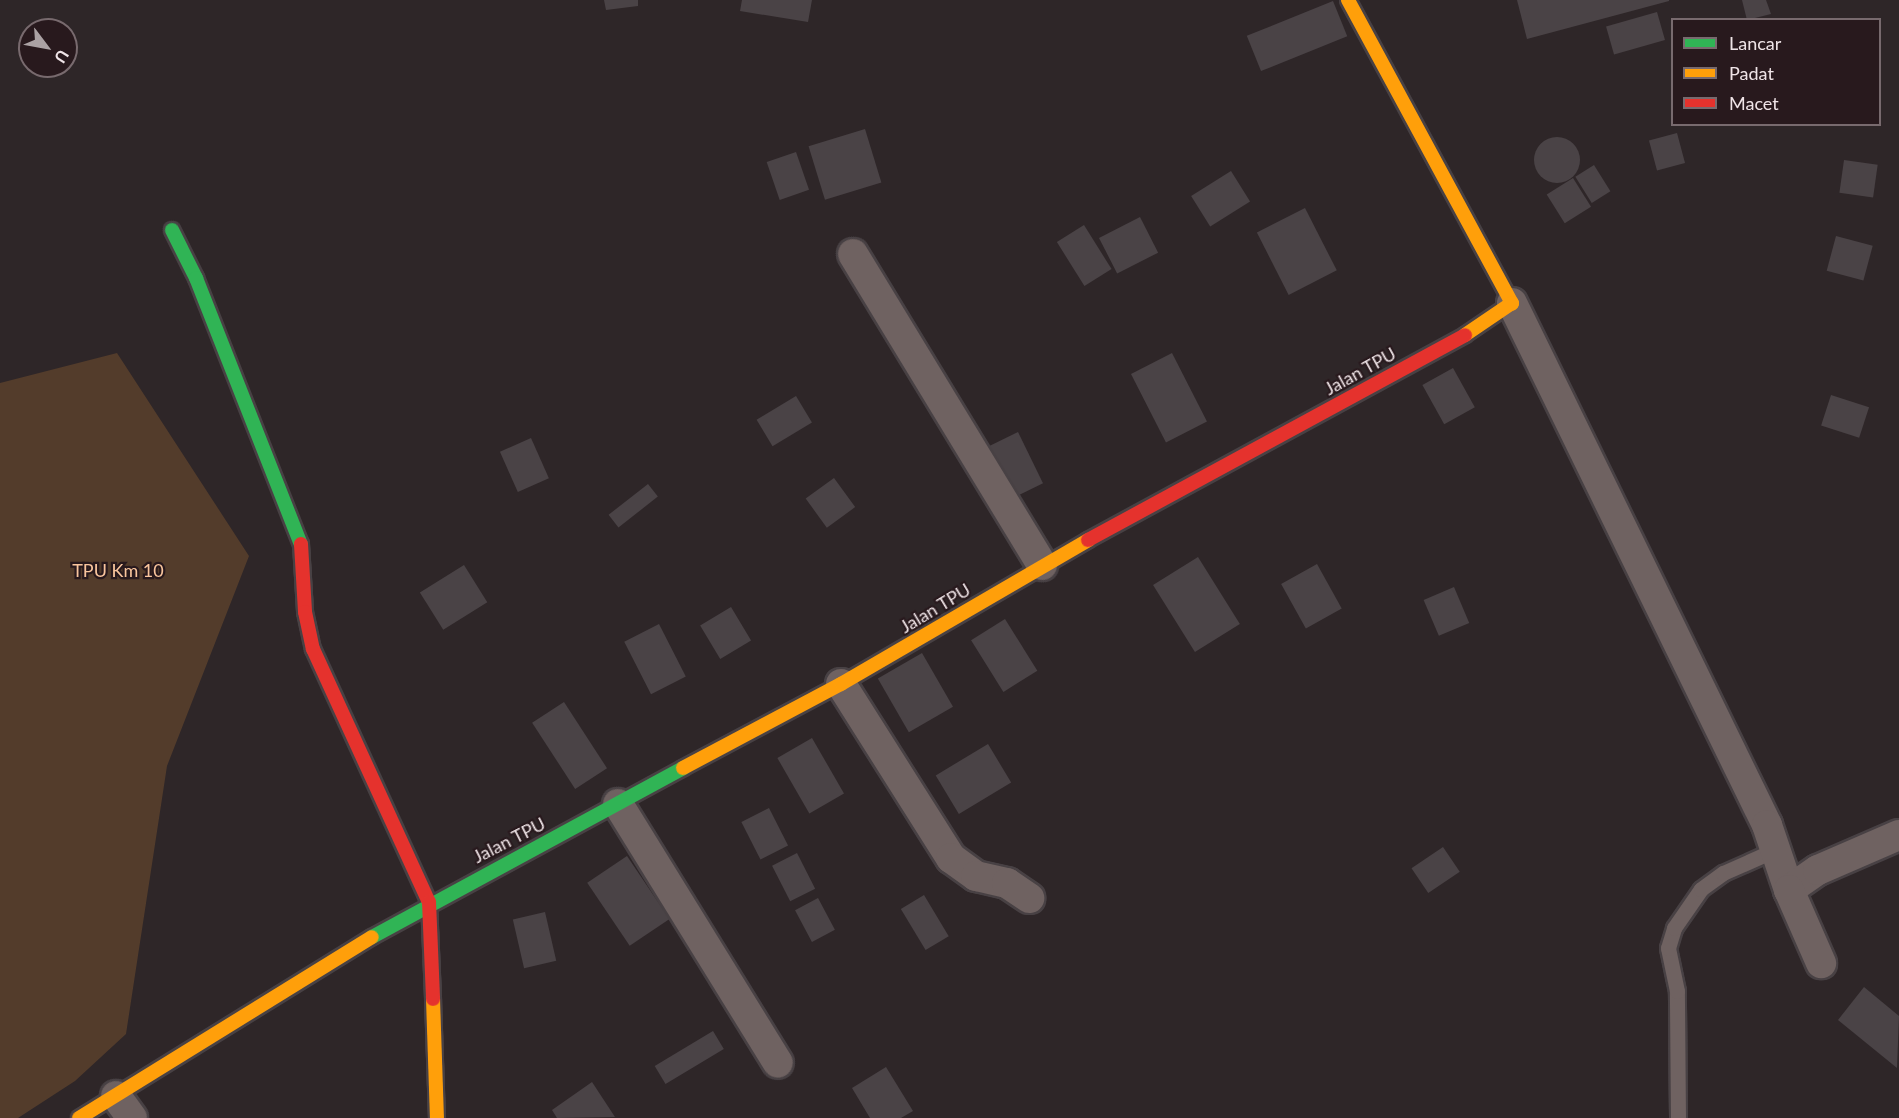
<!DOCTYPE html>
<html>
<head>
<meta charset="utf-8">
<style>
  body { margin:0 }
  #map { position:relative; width:1899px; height:1118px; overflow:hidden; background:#2e2628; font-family:Lato,sans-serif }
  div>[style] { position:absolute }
  .green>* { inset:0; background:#533c2b }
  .building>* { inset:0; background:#4a4346; transform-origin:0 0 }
  .round { border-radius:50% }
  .roads { filter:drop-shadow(2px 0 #484144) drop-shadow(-2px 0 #484144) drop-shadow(0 2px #484144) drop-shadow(0 -2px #484144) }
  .lane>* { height:15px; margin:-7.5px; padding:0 7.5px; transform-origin:7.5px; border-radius:7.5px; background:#6f6261 }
  .street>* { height:30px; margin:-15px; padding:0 15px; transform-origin:15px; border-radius:15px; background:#6f6261 }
  .fast>* { height:14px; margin:-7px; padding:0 7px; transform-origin:7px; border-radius:7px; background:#30b455 }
  .slow>* { height:14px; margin:-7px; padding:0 7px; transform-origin:7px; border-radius:7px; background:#ff9f0a }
  .jam>* { height:14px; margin:-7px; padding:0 7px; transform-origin:7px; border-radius:7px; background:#e5322d }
  span { translate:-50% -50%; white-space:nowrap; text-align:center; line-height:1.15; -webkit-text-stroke:4.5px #28191d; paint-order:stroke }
  .street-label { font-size:18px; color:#efe4e7 }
  .park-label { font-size:18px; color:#f9c59d }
  .legend { position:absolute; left:1671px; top:18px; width:210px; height:108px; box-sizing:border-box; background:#28191d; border:2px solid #786a6e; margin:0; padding:8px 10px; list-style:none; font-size:18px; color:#efe4e7 }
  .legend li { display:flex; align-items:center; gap:12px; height:30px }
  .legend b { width:30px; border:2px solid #786a6e }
  .north { position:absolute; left:18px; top:18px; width:60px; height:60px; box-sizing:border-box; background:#28191d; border:2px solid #786a6e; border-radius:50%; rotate:122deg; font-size:16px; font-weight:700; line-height:24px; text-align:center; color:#efe4e7 }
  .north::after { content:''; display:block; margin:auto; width:21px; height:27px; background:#aba2a4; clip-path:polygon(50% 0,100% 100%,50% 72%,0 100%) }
</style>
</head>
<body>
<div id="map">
  <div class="green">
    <div style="clip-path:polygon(117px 353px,249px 556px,167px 766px,126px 1034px,75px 1081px,18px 1118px,0 1118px,0 383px)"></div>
  </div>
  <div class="building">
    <div style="clip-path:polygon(604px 0,638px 0,638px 6px,606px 10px)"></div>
    <div style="clip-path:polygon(742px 0,812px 0,808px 22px,740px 11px)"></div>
    <div style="clip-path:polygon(1517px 0,1669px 0,1669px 1px,1527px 39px)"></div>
    <div style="clip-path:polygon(1742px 0,1766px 0,1771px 14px,1747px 20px)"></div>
    <div style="left:1333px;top:1px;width:38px;height:93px;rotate:68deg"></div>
    <div style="left:1657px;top:12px;width:29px;height:53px;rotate:74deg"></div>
    <div style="left:865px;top:129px;width:56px;height:59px;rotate:73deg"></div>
    <div style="left:1677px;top:133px;width:31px;height:29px;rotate:75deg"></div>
    <div class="round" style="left:1534px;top:137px;width:46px;height:46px"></div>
    <div style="left:796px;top:152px;width:40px;height:31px;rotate:71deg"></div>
    <div style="left:1844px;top:160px;width:34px;height:33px;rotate:8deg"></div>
    <div style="left:1594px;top:165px;width:31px;height:22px;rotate:58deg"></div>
    <div style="left:1231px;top:171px;width:36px;height:47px;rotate:58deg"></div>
    <div style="left:1573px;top:178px;width:34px;height:31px;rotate:58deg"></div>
    <div style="left:1305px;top:208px;width:70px;height:54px;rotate:63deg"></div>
    <div style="left:1140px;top:217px;width:40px;height:46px;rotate:63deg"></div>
    <div style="left:1084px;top:225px;width:52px;height:32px;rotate:58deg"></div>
    <div style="left:1836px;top:236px;width:38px;height:36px;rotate:15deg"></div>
    <div style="left:1172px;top:353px;width:77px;height:46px;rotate:63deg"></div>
    <div style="left:1453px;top:368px;width:45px;height:35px;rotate:61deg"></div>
    <div style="left:1831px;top:395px;width:40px;height:32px;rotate:18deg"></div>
    <div style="left:796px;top:396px;width:31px;height:46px;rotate:59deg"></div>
    <div style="left:1018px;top:432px;width:57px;height:33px;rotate:64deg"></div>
    <div style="left:531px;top:438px;width:44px;height:34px;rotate:66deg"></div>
    <div style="left:834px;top:478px;width:36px;height:35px;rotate:54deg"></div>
    <div style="left:648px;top:484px;width:16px;height:50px;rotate:52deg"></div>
    <div style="left:1198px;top:557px;width:79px;height:53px;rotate:58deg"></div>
    <div style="left:1317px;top:564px;width:51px;height:41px;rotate:61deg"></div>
    <div style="left:464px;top:565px;width:44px;height:52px;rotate:58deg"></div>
    <div style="left:1454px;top:587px;width:39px;height:33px;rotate:67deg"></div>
    <div style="left:731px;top:607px;width:39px;height:36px;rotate:59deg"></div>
    <div style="left:1005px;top:619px;width:61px;height:40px;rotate:58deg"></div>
    <div style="left:659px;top:624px;width:59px;height:39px;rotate:63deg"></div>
    <div style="left:922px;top:653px;width:62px;height:51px;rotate:60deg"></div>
    <div style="left:564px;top:702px;width:79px;height:38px;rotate:57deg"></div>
    <div style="left:812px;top:738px;width:64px;height:40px;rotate:60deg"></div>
    <div style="left:988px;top:744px;width:45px;height:61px;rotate:59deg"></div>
    <div style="left:769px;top:808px;width:42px;height:31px;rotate:63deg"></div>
    <div style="left:1443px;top:847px;width:30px;height:38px;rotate:56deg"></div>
    <div style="left:797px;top:853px;width:40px;height:28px;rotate:63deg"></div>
    <div style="left:627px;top:856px;width:76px;height:48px;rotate:56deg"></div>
    <div style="left:924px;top:895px;width:48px;height:27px;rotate:59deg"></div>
    <div style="left:818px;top:898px;width:36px;height:26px;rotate:62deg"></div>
    <div style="left:545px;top:912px;width:50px;height:33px;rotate:77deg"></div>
    <div style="clip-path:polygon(1864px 987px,1899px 1016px,1897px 1068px,1838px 1020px)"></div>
    <div style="left:713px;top:1031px;width:21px;height:68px;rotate:59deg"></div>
    <div style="clip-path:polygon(886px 1067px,913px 1111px,901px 1118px,870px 1118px,852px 1088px)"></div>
    <div style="clip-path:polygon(592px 1082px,615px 1117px,557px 1118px,552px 1110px)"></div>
  </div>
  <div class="roads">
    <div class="lane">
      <div style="left:1678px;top:1118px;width:127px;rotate:-90.5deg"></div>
      <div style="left:1677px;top:991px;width:44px;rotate:-101.8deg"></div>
      <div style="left:1668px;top:948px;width:21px;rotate:-73deg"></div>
      <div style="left:1674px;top:928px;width:47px;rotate:-55.3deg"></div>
      <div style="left:1701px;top:889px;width:27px;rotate:-36deg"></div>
      <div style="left:1723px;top:873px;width:57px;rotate:-23.9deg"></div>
    </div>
    <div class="street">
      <div style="left:853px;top:254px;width:364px;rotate:58.7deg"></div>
      <div style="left:1512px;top:303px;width:581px;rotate:63.96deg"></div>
      <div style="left:1767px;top:825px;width:69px;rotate:71.3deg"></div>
      <div style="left:1789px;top:890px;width:35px;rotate:-35deg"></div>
      <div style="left:1818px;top:870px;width:88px;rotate:-23.4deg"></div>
      <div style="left:841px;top:684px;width:206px;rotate:57.7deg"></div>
      <div style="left:951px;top:858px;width:31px;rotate:36deg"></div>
      <div style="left:976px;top:876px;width:32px;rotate:13deg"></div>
      <div style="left:1007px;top:883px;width:27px;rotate:34deg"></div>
      <div style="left:618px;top:804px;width:304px;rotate:58.3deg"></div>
      <div style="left:1789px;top:890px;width:80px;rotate:66.3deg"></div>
      <div style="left:116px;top:1096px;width:27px;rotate:54deg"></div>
    </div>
    <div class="fast">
      <div style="left:172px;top:230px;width:54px;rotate:63.4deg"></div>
      <div style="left:196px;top:278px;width:286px;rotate:68.5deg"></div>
      <div style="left:372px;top:937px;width:354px;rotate:-28.5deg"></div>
    </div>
    <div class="slow">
      <div style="left:1348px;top:0;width:345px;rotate:61.6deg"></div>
      <div style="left:1512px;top:303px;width:57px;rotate:145.8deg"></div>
      <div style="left:683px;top:768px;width:179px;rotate:-28deg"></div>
      <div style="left:841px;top:684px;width:286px;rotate:-30.2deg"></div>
      <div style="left:433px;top:999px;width:119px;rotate:88.1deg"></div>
      <div style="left:79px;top:1118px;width:344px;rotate:-31.7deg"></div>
    </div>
    <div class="jam">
      <div style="left:1088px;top:540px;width:429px;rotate:-28.5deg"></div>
      <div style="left:301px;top:544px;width:68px;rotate:86.6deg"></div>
      <div style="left:305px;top:612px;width:38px;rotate:78deg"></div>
      <div style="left:313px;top:649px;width:278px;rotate:65.4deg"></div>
      <div style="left:429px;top:902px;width:97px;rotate:87.6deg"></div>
    </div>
  </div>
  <div class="street-label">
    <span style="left:1360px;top:371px;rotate:-29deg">Jalan TPU</span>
    <span style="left:935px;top:608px;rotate:-31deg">Jalan TPU</span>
    <span style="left:509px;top:840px;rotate:-27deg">Jalan TPU</span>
  </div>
  <div class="park-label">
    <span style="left:118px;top:570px">TPU Km 10</span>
  </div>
  <ul class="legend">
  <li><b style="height:8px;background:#30b455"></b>Lancar</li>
  <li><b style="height:8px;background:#ff9f0a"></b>Padat</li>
  <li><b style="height:8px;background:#e5322d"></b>Macet</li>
  </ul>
  <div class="north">U</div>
</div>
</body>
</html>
